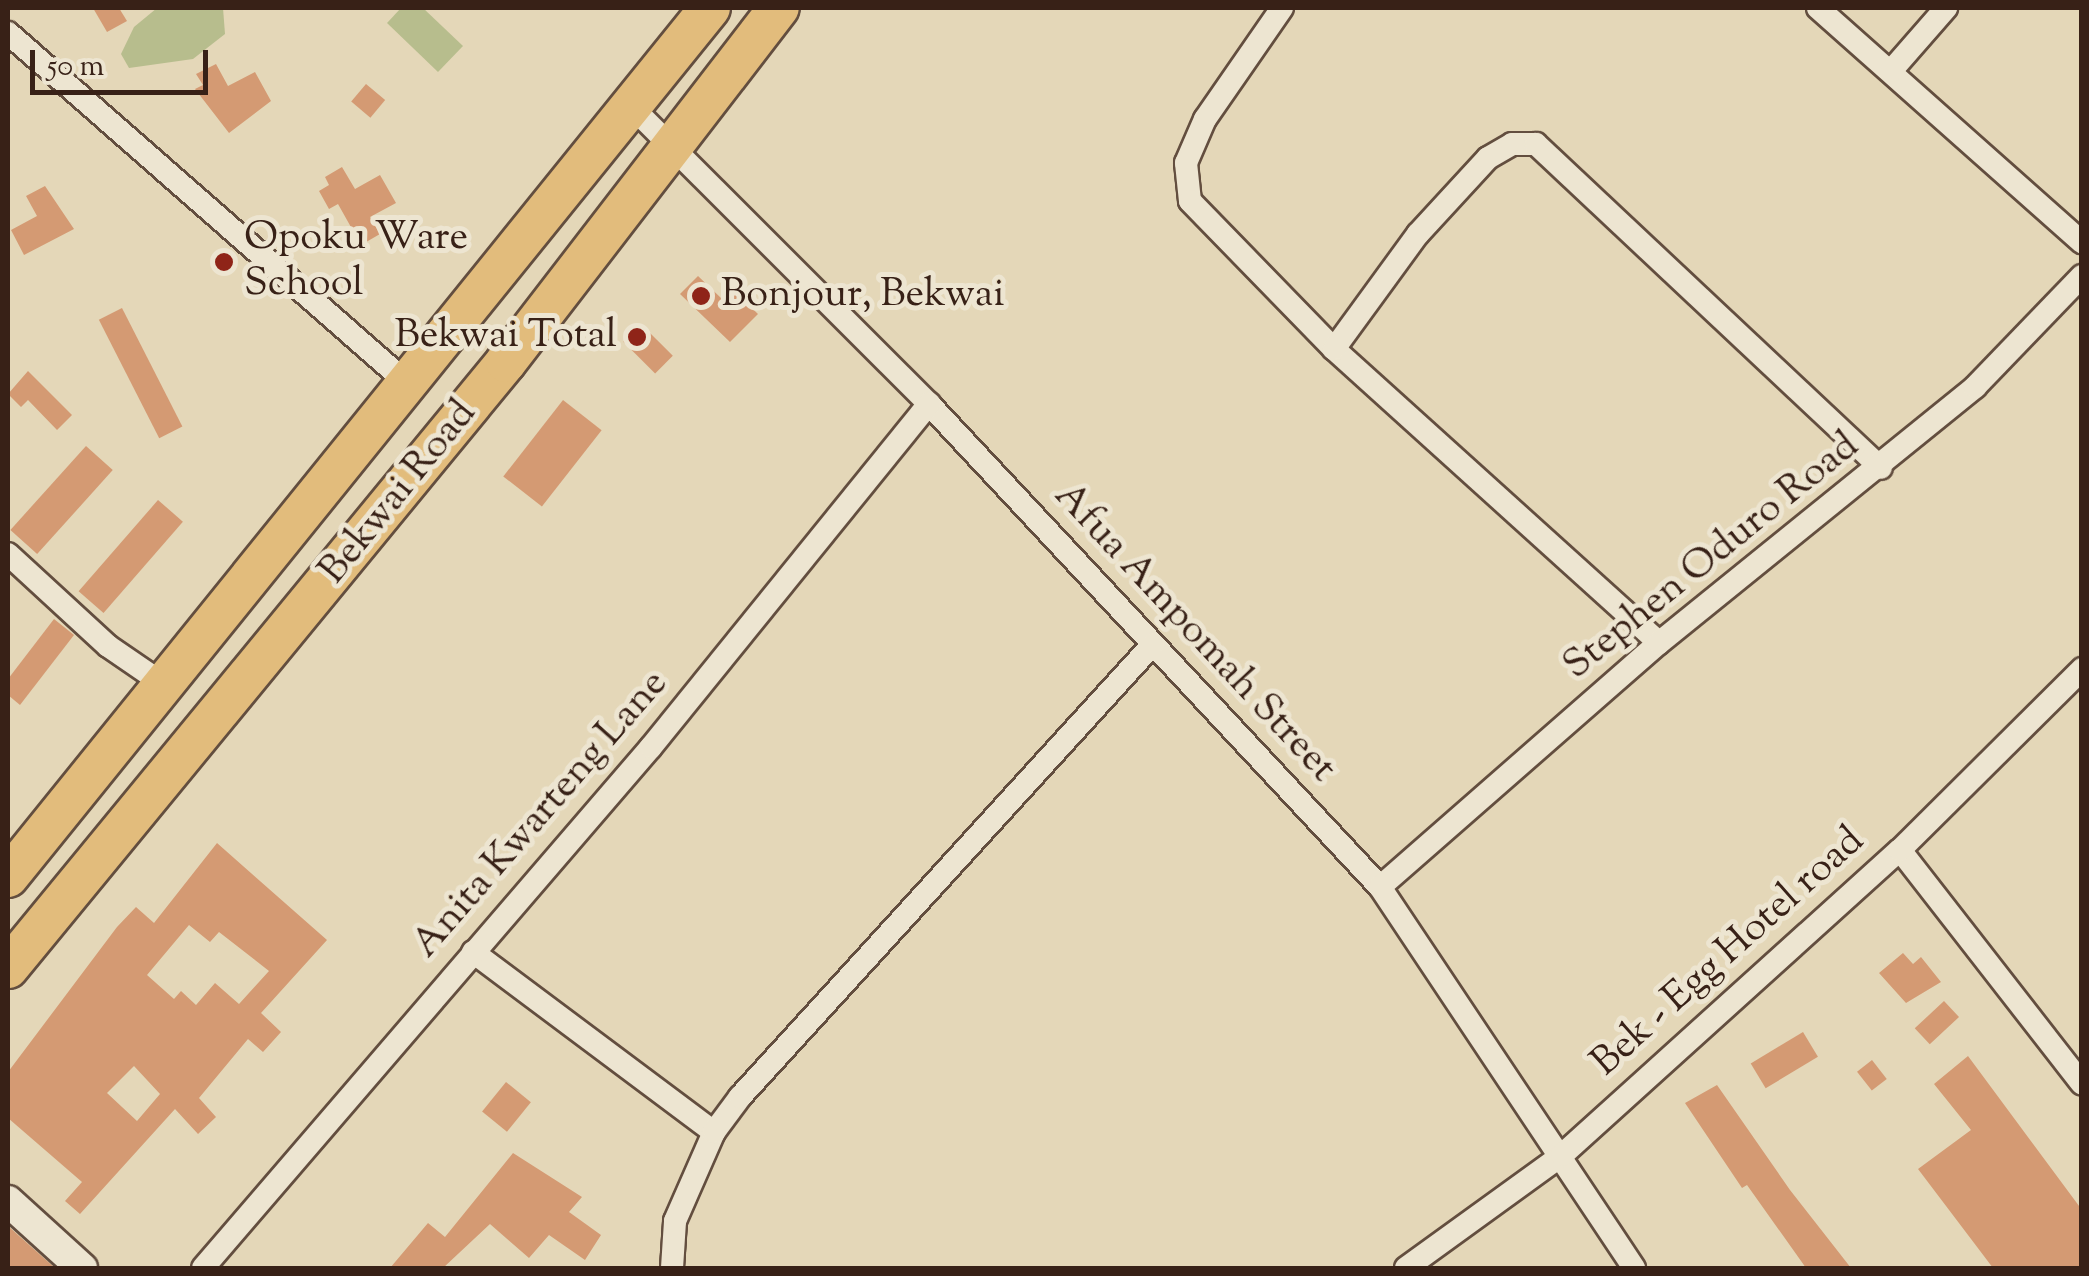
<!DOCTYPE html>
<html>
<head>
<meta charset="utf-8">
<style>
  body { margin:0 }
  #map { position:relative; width:2089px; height:1276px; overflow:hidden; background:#e4d7b8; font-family:"Sorts Mill Goudy",serif }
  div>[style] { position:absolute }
  .green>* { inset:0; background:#b7bd8d }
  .building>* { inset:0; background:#d49a73; transform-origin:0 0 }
  .roads { filter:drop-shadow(2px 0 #634e3f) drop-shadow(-2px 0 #634e3f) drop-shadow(0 2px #634e3f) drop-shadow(0 -2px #634e3f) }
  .minor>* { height:22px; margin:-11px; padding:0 11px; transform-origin:11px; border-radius:11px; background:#ede5d1 }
  .tertiary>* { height:30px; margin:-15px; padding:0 15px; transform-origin:15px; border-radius:15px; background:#ede5d1 }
  .trunk>* { height:40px; margin:-20px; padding:0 20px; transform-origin:20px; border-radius:20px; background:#e2bc7c }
  .dots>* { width:28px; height:28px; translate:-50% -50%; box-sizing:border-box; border:5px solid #ede5d1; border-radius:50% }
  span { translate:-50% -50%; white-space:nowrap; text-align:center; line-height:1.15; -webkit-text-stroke:10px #ede5d1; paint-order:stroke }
  .poi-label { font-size:40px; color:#382117 }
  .left { translate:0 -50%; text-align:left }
  .right { translate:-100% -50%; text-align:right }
  .street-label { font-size:40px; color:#382117 }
  .frame { position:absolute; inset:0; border:10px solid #382117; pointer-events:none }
  .scale { position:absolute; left:30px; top:50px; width:178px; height:45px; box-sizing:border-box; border:5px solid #382117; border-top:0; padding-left:12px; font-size:30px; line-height:35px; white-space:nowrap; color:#382117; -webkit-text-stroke:8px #ede5d1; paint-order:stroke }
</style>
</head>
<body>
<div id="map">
  <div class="green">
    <div style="clip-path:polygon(157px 8px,223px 8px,225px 34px,193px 59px,129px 68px,121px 54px,134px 27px)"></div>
    <div style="clip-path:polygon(401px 8px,423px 8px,463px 46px,438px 72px,387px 23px)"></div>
  </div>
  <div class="building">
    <div style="clip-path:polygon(93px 8px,119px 8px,127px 21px,107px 32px)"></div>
    <div style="clip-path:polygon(216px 64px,228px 86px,255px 72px,271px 101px,229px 133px,195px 89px,203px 85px,196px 74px)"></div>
    <div style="left:366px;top:84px;width:25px;height:23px;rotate:40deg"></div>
    <div style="clip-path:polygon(342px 167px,355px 189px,380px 175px,396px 203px,370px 217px,380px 234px,361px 245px,338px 204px,329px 209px,319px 191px,329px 185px,325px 177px)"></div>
    <div style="clip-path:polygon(45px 186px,74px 229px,24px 255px,11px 230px,37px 216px,26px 196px)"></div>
    <div style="clip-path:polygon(698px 276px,721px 298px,731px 288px,758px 314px,730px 342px,680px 294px)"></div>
    <div style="left:122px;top:308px;width:133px;height:26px;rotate:63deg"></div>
    <div style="left:641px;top:324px;width:45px;height:25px;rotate:45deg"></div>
    <div style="clip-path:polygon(28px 371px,72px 415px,57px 430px,28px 400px,21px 407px,8px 394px)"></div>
    <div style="left:563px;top:400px;width:49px;height:97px;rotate:38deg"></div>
    <div style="left:86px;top:446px;width:36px;height:113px;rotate:42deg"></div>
    <div style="left:158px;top:500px;width:33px;height:121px;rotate:41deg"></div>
    <div style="clip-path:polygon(54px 619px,74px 635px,20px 705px,8px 695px,8px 679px)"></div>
    <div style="clip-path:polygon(evenodd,217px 843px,327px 940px,261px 1013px,281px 1032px,263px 1052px,248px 1039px,199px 1098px,216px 1117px,198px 1134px,175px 1109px,80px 1214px,65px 1201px,82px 1182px,8px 1118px,8px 1072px,117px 927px,136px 907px,154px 923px,217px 843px,189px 925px,210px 942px,219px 932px,269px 971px,239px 1004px,215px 983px,196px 1005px,181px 991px,174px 999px,147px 975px,189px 925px,217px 843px,134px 1066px,160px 1094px,137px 1121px,107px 1093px,134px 1066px)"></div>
    <div style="clip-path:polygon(1903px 953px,1913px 964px,1921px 957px,1941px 982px,1906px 1003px,1879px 973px)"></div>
    <div style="left:1944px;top:1001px;width:22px;height:40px;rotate:47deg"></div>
    <div style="left:1803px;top:1032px;width:29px;height:61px;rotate:59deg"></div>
    <div style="clip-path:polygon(1968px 1056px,2082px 1210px,2082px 1268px,1993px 1268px,1918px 1169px,1971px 1130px,1934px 1084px)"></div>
    <div style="left:1872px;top:1060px;width:24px;height:19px;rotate:52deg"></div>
    <div style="left:506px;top:1082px;width:32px;height:38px;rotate:39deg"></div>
    <div style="clip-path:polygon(1717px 1085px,1790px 1190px,1851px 1268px,1806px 1268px,1747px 1185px,1742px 1188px,1685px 1103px)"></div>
    <div style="clip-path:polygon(513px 1153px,582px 1197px,569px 1212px,601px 1235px,585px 1260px,549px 1235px,529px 1258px,490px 1224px,443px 1268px,390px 1268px,428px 1223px,445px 1237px)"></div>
    <div style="clip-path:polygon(8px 1226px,55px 1268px,8px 1268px)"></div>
  </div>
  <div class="roads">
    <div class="minor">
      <div style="left:1282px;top:8px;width:135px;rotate:124.7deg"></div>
      <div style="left:1205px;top:119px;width:48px;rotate:113.4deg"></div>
      <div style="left:1186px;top:163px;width:38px;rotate:84deg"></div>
      <div style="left:1190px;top:201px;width:206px;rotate:45.8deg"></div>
      <div style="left:1334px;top:349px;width:438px;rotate:42.1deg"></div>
      <div style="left:1818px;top:8px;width:353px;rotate:41.6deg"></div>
      <div style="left:8px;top:33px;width:529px;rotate:41.25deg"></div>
      <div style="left:1891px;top:71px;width:84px;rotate:-48.9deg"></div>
      <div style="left:629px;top:104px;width:424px;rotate:45deg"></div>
      <div style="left:929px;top:404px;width:661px;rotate:46.96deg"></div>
      <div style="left:1380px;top:887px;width:458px;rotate:56.3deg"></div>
      <div style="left:1334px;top:349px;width:142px;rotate:-53.9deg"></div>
      <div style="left:1418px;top:234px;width:103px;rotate:-47.4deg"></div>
      <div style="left:1488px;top:158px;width:28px;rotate:-30deg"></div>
      <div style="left:1512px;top:144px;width:24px"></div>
      <div style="left:1536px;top:144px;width:473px;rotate:43.2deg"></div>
      <div style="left:8px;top:554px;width:136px;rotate:42.6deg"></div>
      <div style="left:108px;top:646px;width:69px;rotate:34.4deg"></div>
      <div style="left:1900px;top:850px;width:296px;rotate:52.1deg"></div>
      <div style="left:1380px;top:887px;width:371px;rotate:-41.2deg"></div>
      <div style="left:1659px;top:643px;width:407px;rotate:-39deg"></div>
      <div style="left:1975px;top:387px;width:154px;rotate:-46.1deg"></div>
      <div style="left:473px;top:952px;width:301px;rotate:36.8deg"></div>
      <div style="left:203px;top:1268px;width:687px;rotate:-49.31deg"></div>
      <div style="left:651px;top:747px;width:442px;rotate:-51deg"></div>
      <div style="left:672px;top:1268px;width:47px;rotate:-86.3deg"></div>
      <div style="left:675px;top:1221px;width:97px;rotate:-66.3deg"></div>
      <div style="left:714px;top:1132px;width:44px;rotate:-53.4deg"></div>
      <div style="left:740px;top:1097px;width:613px;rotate:-47.64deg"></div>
      <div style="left:1406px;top:1268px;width:193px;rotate:-35.9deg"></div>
      <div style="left:1562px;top:1155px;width:455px;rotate:-42.1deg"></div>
      <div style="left:1900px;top:850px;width:257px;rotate:-44.8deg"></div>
    </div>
    <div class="tertiary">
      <div style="left:8px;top:1201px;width:100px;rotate:42.2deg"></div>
    </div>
    <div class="trunk">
      <div style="left:8px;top:877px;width:1117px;rotate:-51.07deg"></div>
      <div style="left:8px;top:968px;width:784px;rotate:-50.59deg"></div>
      <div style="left:506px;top:362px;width:447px;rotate:-52.4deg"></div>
    </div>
  </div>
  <div class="dots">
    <div style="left:224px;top:262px;background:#8f2418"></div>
    <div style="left:701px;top:296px;background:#8f2418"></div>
    <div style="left:637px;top:337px;background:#8f2418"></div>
  </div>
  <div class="poi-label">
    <span class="left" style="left:244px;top:262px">Opoku Ware<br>School</span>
    <span class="left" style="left:721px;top:296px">Bonjour, Bekwai</span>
    <span class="right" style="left:617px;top:337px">Bekwai Total</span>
  </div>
  <div class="street-label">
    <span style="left:399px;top:493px;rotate:-51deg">Bekwai Road</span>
    <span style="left:1712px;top:557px;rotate:-39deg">Stephen Oduro Road</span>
    <span style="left:1194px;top:633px;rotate:47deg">Afua Ampomah Street</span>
    <span style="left:541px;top:815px;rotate:-49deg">Anita Kwarteng Lane</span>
    <span style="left:1729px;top:953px;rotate:-42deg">Bek - Egg Hotel road</span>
  </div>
  <div class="frame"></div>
  <div class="scale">50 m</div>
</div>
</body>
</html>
